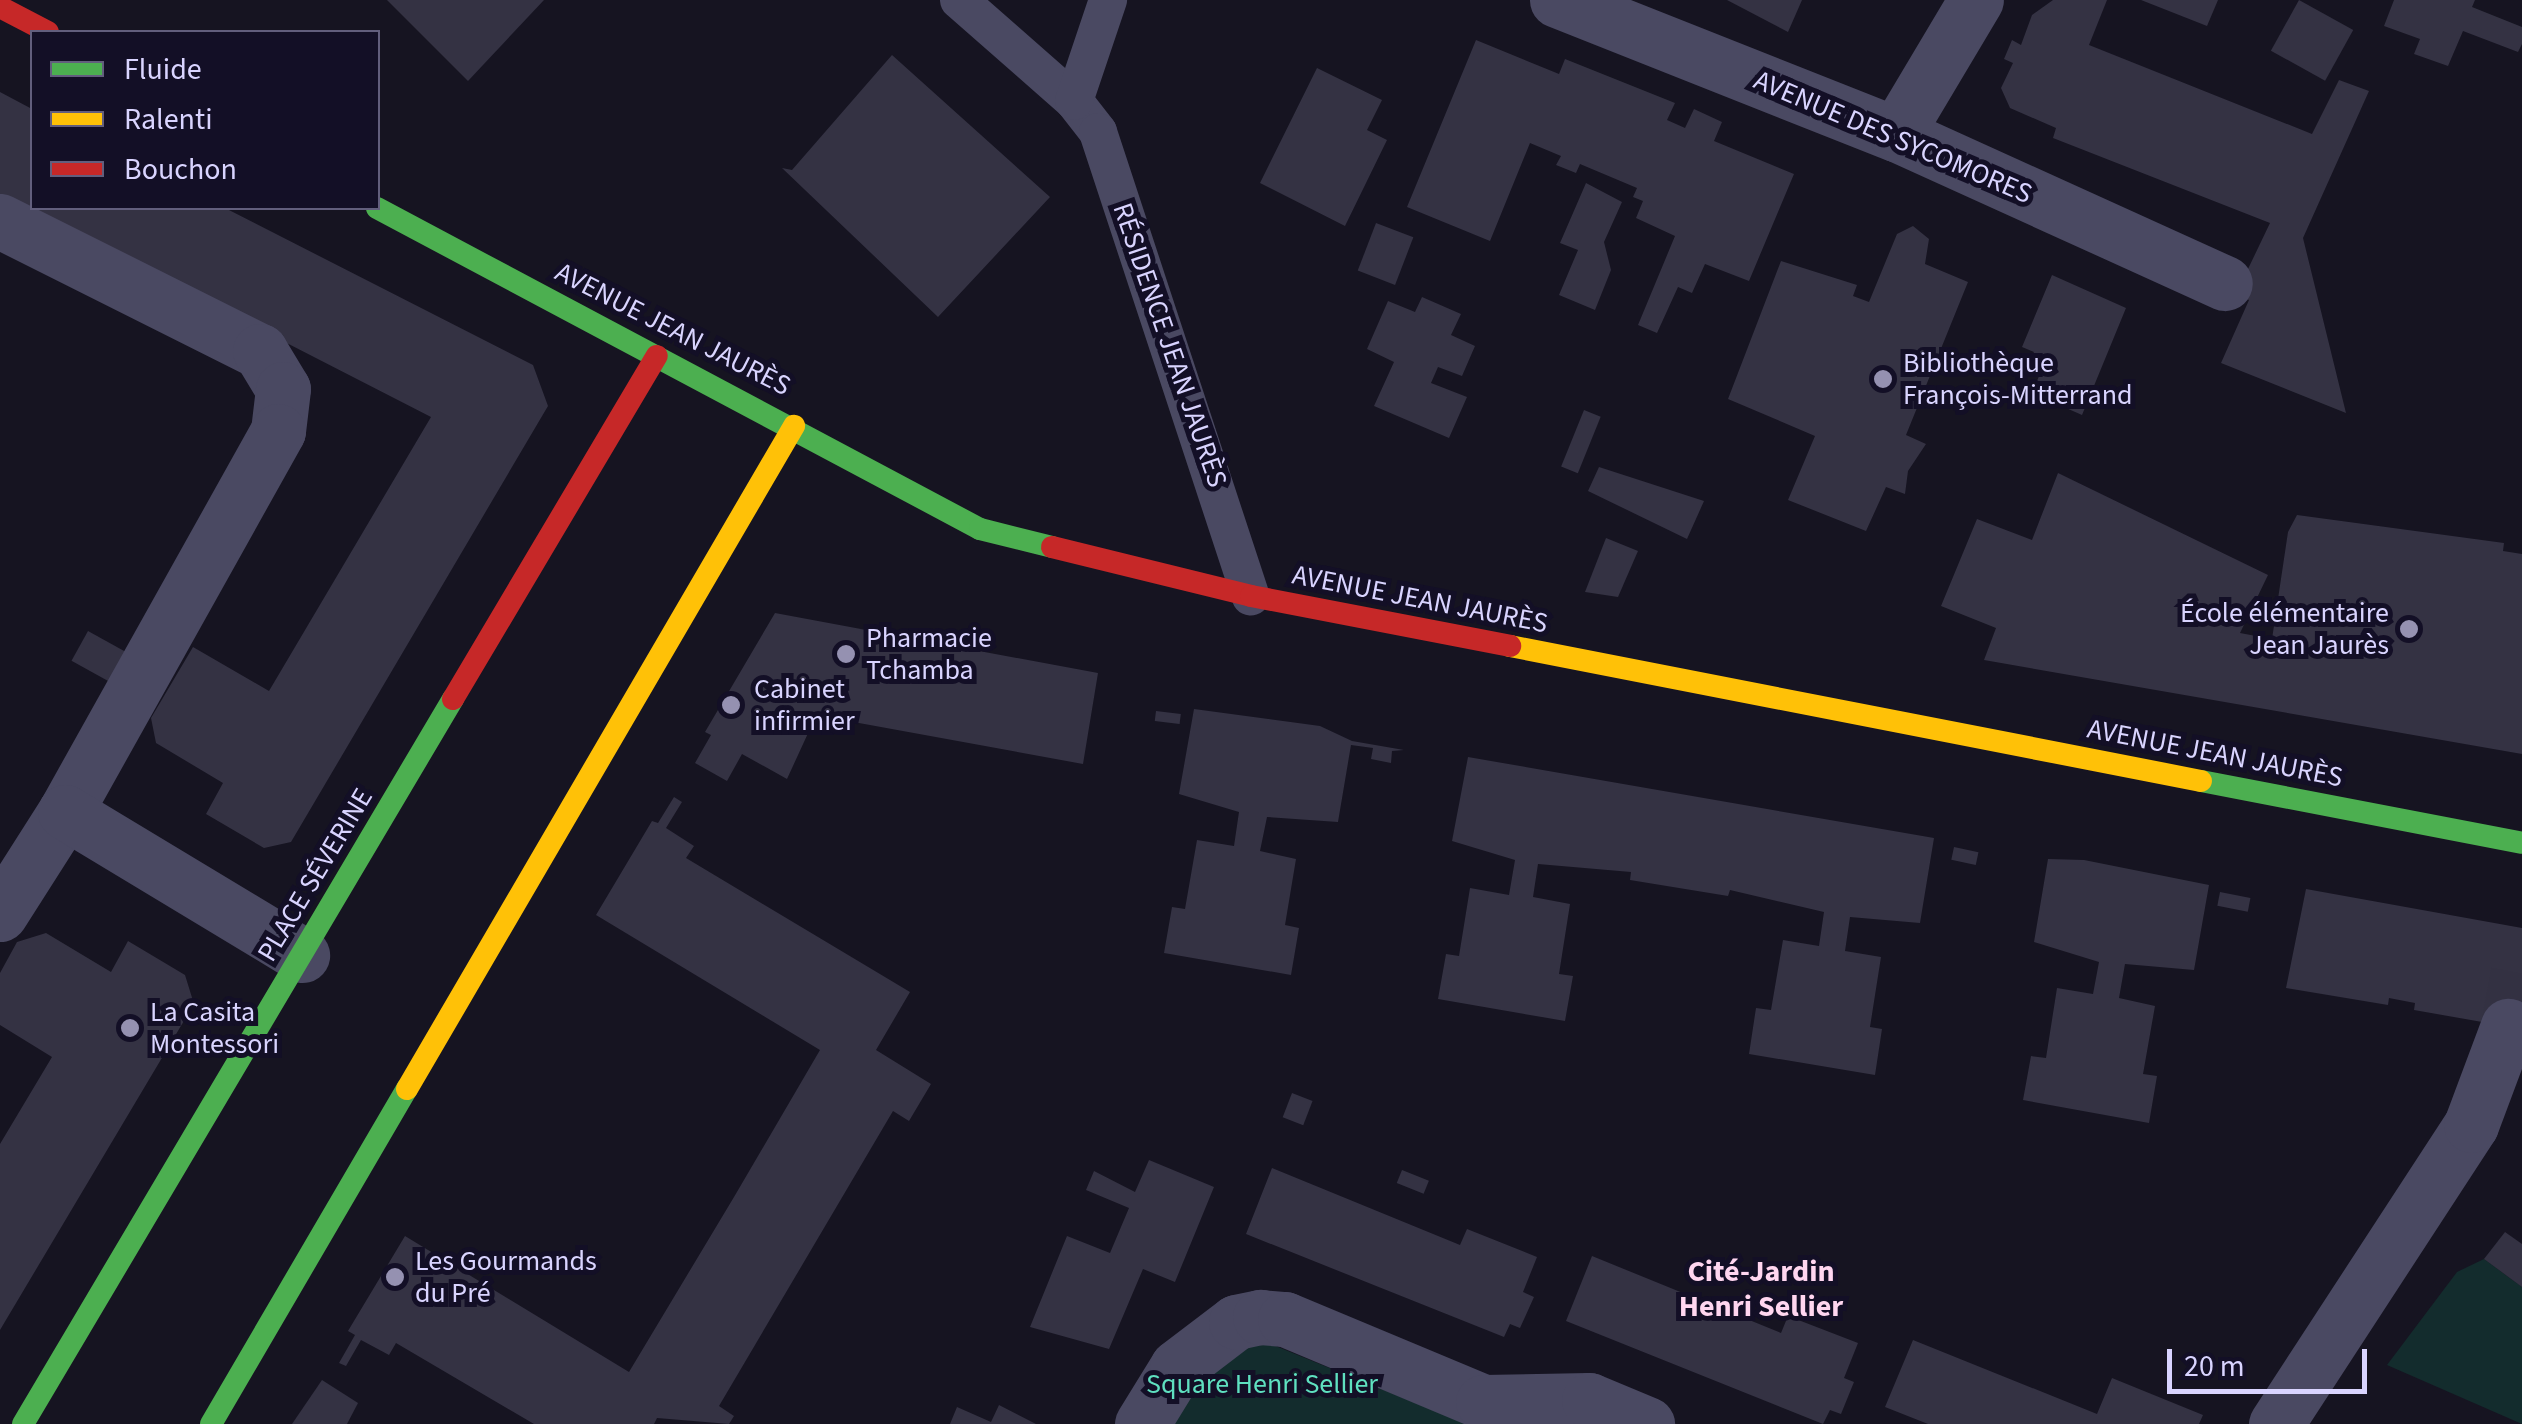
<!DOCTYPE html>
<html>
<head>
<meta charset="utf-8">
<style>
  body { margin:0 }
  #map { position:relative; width:2522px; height:1424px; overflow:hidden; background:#161421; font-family:"Source Sans 3",sans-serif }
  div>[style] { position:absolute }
  .green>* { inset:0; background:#132c2d }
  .building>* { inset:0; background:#343243; transform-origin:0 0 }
  .street-tunnel>* { height:55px; margin-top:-27.5px; transform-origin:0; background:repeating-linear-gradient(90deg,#333142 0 55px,transparent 0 83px) }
  .lane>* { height:38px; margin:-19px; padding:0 19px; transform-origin:19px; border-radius:19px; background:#4a4962 }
  .street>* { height:55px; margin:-27.5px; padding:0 27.5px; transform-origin:27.5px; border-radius:27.5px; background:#4a4962 }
  .fast>* { height:22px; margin:-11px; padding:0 11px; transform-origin:11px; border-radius:11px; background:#4caf50 }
  .slow>* { height:22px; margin:-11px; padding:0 11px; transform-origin:11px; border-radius:11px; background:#ffc107 }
  .jam>* { height:22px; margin:-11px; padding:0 11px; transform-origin:11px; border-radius:11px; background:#c62828 }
  .dots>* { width:28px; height:28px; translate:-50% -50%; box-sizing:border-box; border:5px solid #130f26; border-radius:50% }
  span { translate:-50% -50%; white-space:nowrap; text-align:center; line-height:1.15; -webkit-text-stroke:10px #130f26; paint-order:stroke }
  .street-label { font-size:28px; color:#d9d4ff }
  .poi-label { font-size:28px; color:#d9d4ff }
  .left { translate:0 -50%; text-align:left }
  .right { translate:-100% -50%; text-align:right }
  .park-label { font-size:28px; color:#5fe0c0 }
  .neighbourhood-label { font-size:30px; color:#ffd6f0; font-weight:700 }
  .legend { position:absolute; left:30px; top:30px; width:350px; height:180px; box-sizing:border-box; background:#130f26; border:2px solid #625e7d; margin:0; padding:12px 18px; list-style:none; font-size:30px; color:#d9d4ff }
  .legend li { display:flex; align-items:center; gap:20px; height:50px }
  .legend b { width:50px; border:2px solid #625e7d }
  .scale { position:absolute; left:2167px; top:1349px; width:200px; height:45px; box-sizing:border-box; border:5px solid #d9d4ff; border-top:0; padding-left:12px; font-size:30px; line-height:35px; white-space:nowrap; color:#d9d4ff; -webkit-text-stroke:8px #130f26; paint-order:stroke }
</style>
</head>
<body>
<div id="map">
  <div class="green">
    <div style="clip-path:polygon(2484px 1259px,2522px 1287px,2522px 1424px,2387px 1365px,2457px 1272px)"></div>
    <div style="clip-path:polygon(1256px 1338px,1467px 1424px,1165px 1424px,1193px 1380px)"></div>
  </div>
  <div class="building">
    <div style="clip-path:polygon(387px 0,544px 0,468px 81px)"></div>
    <div style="clip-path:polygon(1727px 0,1802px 0,1788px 32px)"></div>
    <div style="clip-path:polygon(2053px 0,2107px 0,2089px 45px,2312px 134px,2339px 80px,2369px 91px,2303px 238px,2346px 413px,2221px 363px,2249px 300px,2236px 294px,2270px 223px,2053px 138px,2056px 128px,2010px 108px,2001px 88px,2013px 63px,2004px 59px,2012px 40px,2021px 45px,2032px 15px)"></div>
    <div style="clip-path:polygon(2141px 0,2218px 0,2207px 26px)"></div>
    <div style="left:2299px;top:0;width:62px;height:58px;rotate:29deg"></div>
    <div style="clip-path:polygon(2394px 0,2475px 0,2472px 7px,2522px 27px,2522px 44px,2518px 52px,2463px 31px,2448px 66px,2414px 54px,2420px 39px,2384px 26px)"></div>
    <div style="clip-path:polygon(1476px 40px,1559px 74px,1565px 59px,1675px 103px,1667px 120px,1685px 128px,1694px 109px,1722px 122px,1714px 141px,1794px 174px,1749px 281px,1705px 264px,1692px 293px,1678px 287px,1657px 333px,1638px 325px,1675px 236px,1636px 218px,1643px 201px,1633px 197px,1637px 188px,1580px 164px,1576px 173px,1556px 165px,1561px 156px,1530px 143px,1490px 241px,1407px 207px)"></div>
    <div style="clip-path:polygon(892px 55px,1050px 197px,938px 317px,782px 168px,792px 170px)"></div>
    <div style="clip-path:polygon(1317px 68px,1382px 100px,1367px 130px,1387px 140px,1345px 226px,1260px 183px)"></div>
    <div style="clip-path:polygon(0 92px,32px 109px,32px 208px,225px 208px,533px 365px,548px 406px,291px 842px,264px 848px,206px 814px,223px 783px,156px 743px,151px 718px,193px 647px,269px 691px,431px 417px,0 196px)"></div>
    <div style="clip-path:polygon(1586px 183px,1622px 202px,1604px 242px,1611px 270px,1595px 310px,1559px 295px,1578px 250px,1560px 243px)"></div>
    <div style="left:1376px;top:223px;width:40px;height:51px;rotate:21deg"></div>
    <div style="clip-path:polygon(1913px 226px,1929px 239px,1925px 264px,1968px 282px,1906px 435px,1926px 444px,1908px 471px,1905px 494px,1886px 487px,1866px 531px,1788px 500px,1815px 436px,1728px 399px,1781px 261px,1857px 285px,1853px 296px,1869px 302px,1897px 234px)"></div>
    <div style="clip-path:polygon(2052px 275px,2126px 308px,2082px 415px,2032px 393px,2042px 369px,2029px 362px,2034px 352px,2022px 347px)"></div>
    <div style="clip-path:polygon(1422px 297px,1461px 314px,1451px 335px,1475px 346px,1462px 376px,1438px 367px,1431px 383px,1467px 397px,1449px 438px,1374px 406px,1394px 362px,1367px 349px,1388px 301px,1415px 312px)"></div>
    <div style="left:1584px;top:410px;width:18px;height:61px;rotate:22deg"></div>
    <div style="clip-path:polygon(1599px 467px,1704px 501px,1687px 539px,1588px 491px)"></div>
    <div style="clip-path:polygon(2058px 473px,2268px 575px,2240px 633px,2272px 639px,2288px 532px,2297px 515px,2504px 543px,2503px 551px,2522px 554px,2522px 754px,1984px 660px,1996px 628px,1941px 606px,1977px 519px,2032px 540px)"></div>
    <div style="clip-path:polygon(1606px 538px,1638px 551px,1618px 597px,1585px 592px)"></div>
    <div style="clip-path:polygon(775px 613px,1098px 673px,1083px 764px,848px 721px,833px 711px,815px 718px,787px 779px,742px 754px,727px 781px,695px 763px,711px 735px,705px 732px)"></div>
    <div style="left:88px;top:631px;width:47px;height:34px;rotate:29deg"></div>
    <div style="clip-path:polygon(1194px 709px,1320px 726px,1352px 741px,1404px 750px,1392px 751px,1391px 763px,1371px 759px,1373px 748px,1351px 745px,1338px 822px,1267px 817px,1260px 851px,1296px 859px,1285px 925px,1299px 928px,1291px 975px,1164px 953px,1172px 907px,1185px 909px,1197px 840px,1234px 846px,1239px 812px,1179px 794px)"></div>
    <div style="left:1156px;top:711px;width:25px;height:10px;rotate:7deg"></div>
    <div style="clip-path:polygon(1468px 757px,1934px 838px,1920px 923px,1850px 917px,1845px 951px,1881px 957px,1870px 1027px,1882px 1029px,1875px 1075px,1749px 1054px,1756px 1008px,1771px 1010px,1783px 940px,1819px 946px,1824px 912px,1730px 890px,1728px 896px,1630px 880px,1631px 872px,1538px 864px,1533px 897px,1570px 904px,1559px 974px,1573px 976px,1565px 1021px,1438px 999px,1446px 954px,1459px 956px,1470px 888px,1509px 895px,1515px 860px,1452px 841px)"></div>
    <div style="clip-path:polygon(674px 797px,682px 802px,666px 828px,694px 846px,686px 858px,910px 992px,876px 1050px,931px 1084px,909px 1121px,893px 1111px,719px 1406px,734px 1416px,729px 1424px,657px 1418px,654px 1424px,534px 1424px,396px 1343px,389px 1355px,361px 1340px,346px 1366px,339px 1363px,355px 1335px,348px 1331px,405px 1236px,629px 1372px,734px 1197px,820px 1050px,596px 915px,652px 821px,658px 823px)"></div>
    <div style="left:1954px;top:847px;width:25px;height:13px;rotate:12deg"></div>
    <div style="clip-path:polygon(2048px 859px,2084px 860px,2209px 885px,2194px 970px,2125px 964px,2119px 998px,2155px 1006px,2143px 1074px,2157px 1076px,2149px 1123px,2023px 1100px,2031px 1056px,2046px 1058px,2057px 988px,2093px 994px,2099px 962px,2034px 942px)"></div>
    <div style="clip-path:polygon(2306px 889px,2522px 928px,2522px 1029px,2414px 1010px,2415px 1003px,2389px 998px,2388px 1005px,2286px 988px)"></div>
    <div style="left:2220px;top:892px;width:31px;height:14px;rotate:11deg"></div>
    <div style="clip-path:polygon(46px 933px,111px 972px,128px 941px,185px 975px,194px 1004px,0 1330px,0 1144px,52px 1057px,0 1025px,0 973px,17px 942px)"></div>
    <div style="left:1292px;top:1093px;width:22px;height:26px;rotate:21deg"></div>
    <div style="clip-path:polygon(1149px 1160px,1214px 1187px,1175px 1282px,1143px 1269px,1109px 1349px,1030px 1327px,1067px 1236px,1110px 1253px,1129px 1208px,1086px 1190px,1094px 1171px,1135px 1192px)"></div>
    <div style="clip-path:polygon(1272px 1168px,1460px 1245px,1467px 1229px,1537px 1257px,1523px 1292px,1534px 1297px,1520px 1328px,1510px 1324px,1504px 1337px,1246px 1234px)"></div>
    <div style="left:1402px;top:1170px;width:29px;height:14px;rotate:22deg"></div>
    <div style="clip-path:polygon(2505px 1232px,2522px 1244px,2522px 1287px,2484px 1259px)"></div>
    <div style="clip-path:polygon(1592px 1256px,1781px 1333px,1788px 1316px,1858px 1343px,1844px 1378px,1854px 1382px,1841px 1414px,1830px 1410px,1823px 1424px,1566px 1321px)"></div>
    <div style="clip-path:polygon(1913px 1340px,2097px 1414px,2112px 1378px,2203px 1415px,2199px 1424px,1928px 1424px,1885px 1407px)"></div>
    <div style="clip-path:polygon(322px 1380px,358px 1403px,347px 1424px,292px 1424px)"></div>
    <div style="clip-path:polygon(999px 1405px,1036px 1424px,950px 1424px,957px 1407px,991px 1422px)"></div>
  </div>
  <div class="street-tunnel">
    <div style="left:2508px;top:1026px;width:75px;rotate:-79.3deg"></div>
  </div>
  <div class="lane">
    <div style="left:959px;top:0;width:153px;rotate:41.3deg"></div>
    <div style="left:1074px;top:101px;width:39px;rotate:52deg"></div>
    <div style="left:1098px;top:132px;width:489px;rotate:71.8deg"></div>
    <div style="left:1074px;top:101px;width:107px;rotate:-71.4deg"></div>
  </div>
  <div class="street">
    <div style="left:1557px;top:0;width:365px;rotate:21.6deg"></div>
    <div style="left:1896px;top:134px;width:361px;rotate:24.4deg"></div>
    <div style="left:1896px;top:134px;width:156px;rotate:-59.2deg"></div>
    <div style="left:0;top:221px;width:291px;rotate:26.6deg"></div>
    <div style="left:260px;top:351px;width:44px;rotate:58.8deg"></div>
    <div style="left:283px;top:389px;width:42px;rotate:96.8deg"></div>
    <div style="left:278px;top:431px;width:436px;rotate:119.2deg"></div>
    <div style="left:65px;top:812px;width:121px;rotate:122.5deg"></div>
    <div style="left:65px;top:812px;width:277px;rotate:31.1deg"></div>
    <div style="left:1142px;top:1424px;width:67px;rotate:-58.4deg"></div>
    <div style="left:1177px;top:1367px;width:74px;rotate:-37.3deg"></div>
    <div style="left:1236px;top:1322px;width:25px;rotate:-12deg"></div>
    <div style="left:1260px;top:1317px;width:25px;rotate:5deg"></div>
    <div style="left:1285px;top:1319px;width:215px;rotate:22.7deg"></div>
    <div style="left:1483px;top:1402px;width:106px;rotate:-1.1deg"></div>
    <div style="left:1589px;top:1400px;width:63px;rotate:22.5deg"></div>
    <div style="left:2276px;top:1424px;width:357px;rotate:-56.9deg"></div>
    <div style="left:2471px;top:1125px;width:106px;rotate:-69.5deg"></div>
  </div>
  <div class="fast">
    <div style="left:377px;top:208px;width:683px;rotate:28.03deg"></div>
    <div style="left:980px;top:529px;width:74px;rotate:14deg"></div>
    <div style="left:2201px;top:781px;width:327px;rotate:10.9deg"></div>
    <div style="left:23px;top:1424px;width:843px;rotate:-59.33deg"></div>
    <div style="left:211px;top:1424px;width:388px;rotate:-59.7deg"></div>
  </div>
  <div class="slow">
    <div style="left:1510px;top:646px;width:704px;rotate:11.05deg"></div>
    <div style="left:407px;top:1089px;width:768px;rotate:-59.73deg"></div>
  </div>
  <div class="jam">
    <div style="left:0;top:7px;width:54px;rotate:27.5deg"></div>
    <div style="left:1052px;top:547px;width:205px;rotate:13.8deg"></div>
    <div style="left:1251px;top:596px;width:264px;rotate:10.9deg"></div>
    <div style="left:453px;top:699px;width:399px;rotate:-59.3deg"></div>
  </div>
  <div class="dots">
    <div style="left:1883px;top:379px;background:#9591b1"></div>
    <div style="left:2409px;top:629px;background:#9591b1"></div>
    <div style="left:846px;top:654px;background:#9591b1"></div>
    <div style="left:731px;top:705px;background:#9591b1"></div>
    <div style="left:130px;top:1028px;background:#9591b1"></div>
    <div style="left:395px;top:1277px;background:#9591b1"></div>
  </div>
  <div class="street-label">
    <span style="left:1893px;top:137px;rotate:23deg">AVENUE DES SYCOMORES</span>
    <span style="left:673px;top:329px;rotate:27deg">AVENUE JEAN JAURÈS</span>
    <span style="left:1170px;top:345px;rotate:71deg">RÉSIDENCE JEAN JAURÈS</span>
    <span style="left:1420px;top:599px;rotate:11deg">AVENUE JEAN JAURÈS</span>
    <span style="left:2215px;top:753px;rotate:11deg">AVENUE JEAN JAURÈS</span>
    <span style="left:315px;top:875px;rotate:-59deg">PLACE SÉVERINE</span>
  </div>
  <div class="poi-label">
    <span class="left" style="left:1903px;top:379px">Bibliothèque<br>François-Mitterrand</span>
    <span class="right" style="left:2389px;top:629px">École élémentaire<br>Jean Jaurès</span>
    <span class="left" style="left:866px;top:654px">Pharmacie<br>Tchamba</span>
    <span class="left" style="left:754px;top:705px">Cabinet<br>infirmier</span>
    <span class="left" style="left:150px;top:1028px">La Casita<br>Montessori</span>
    <span class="left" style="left:415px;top:1277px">Les Gourmands<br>du Pré</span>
  </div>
  <div class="park-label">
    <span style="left:1262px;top:1384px">Square Henri Sellier</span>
  </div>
  <div class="neighbourhood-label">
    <span style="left:1761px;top:1289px">Cité-Jardin<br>Henri Sellier</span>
  </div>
  <ul class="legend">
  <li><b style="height:12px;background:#4caf50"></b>Fluide</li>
  <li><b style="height:12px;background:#ffc107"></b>Ralenti</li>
  <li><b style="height:12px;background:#c62828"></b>Bouchon</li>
  </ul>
  <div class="scale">20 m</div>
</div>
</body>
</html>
